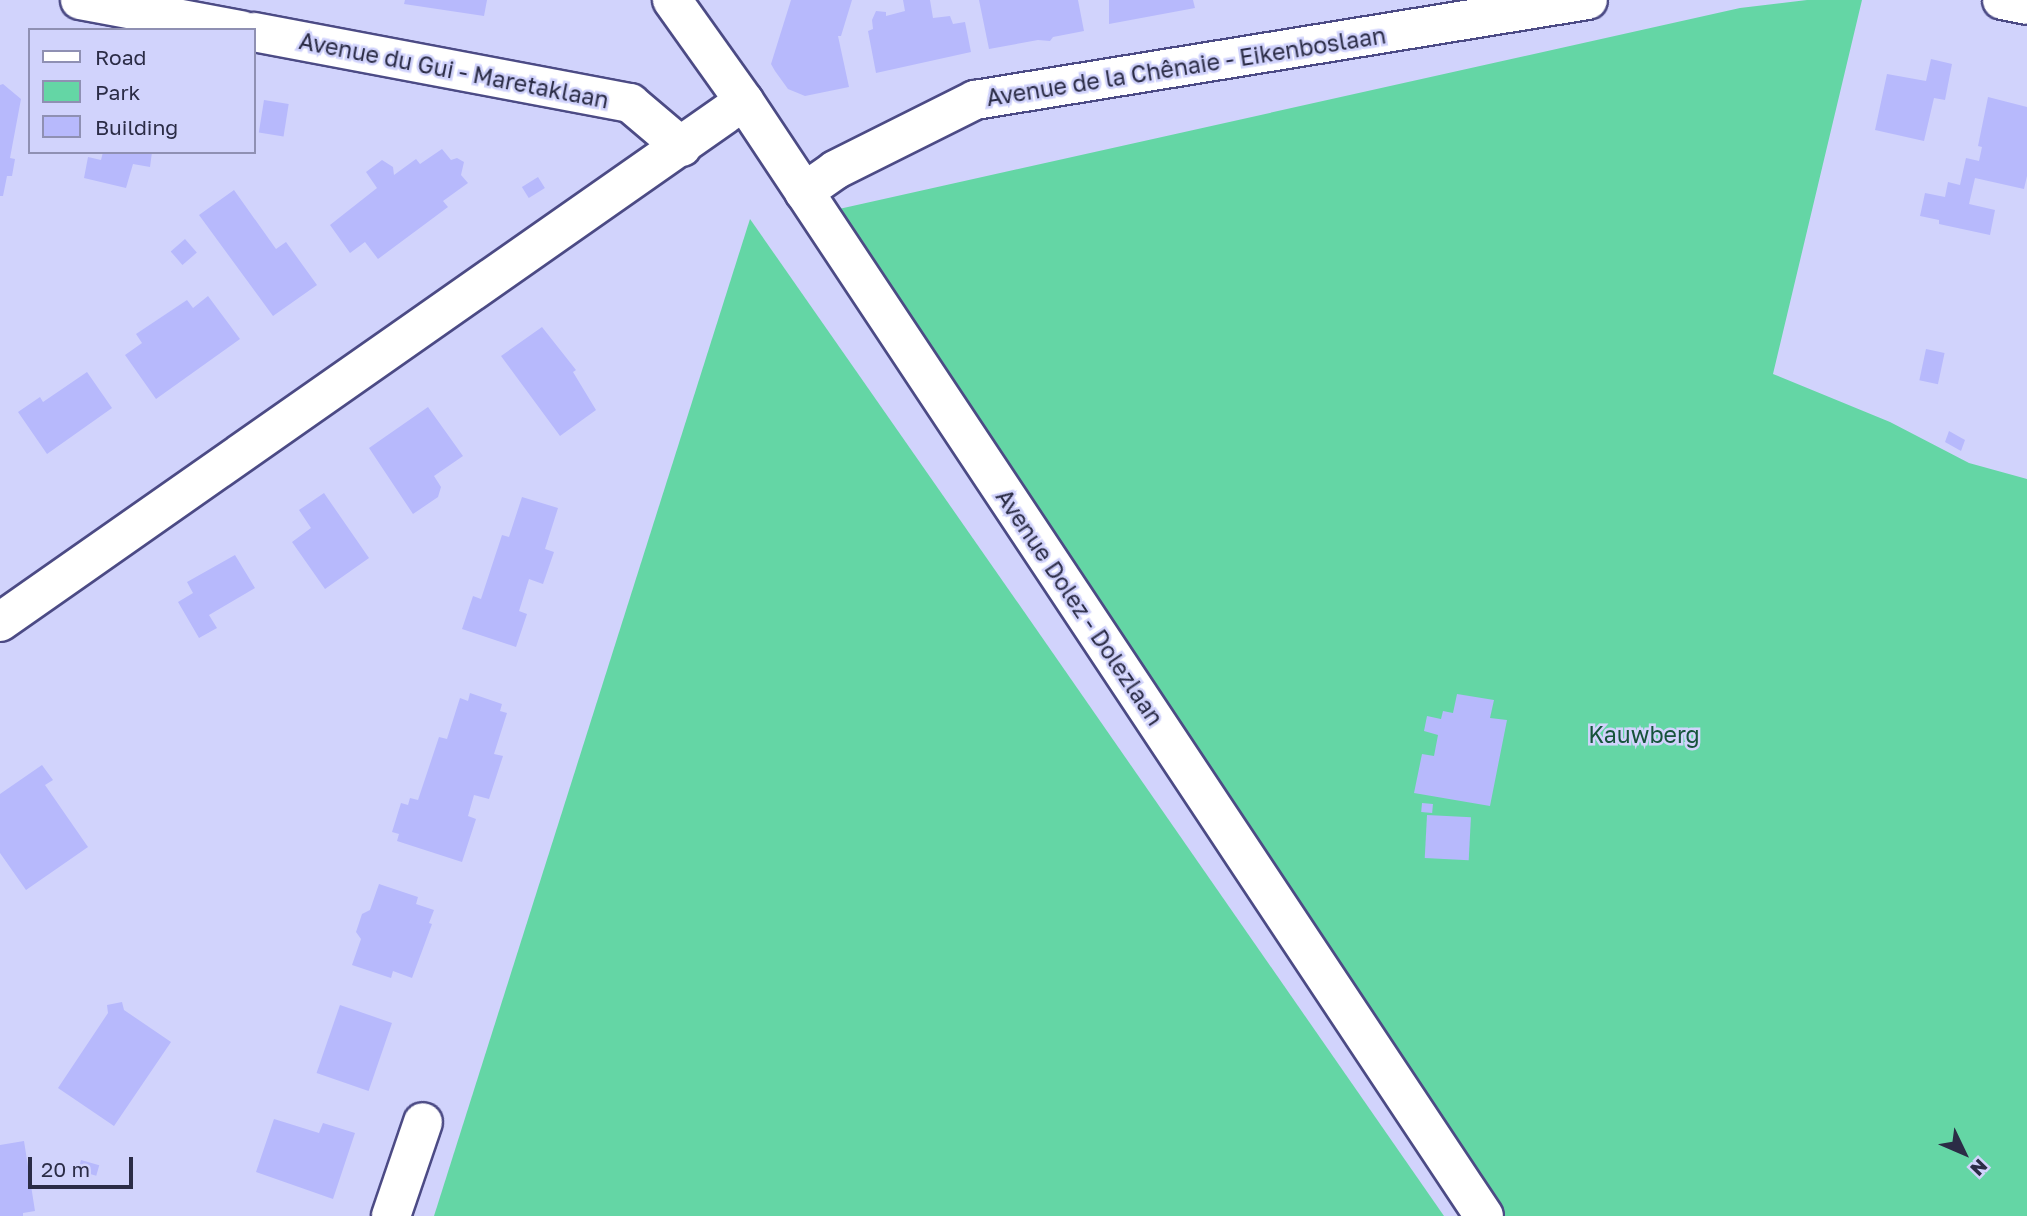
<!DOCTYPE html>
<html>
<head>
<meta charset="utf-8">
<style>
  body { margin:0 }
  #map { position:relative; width:2027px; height:1216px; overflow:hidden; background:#d1d3fc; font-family:"Golos Text",sans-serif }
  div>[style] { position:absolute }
  .green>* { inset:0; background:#64d6a5 }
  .building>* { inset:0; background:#b7b9fc; transform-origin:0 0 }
  .roads { filter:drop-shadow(2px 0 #4c4b85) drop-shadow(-2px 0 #4c4b85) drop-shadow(0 2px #4c4b85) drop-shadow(0 -2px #4c4b85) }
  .minor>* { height:38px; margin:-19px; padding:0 19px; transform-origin:19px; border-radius:19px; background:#fff }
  span { translate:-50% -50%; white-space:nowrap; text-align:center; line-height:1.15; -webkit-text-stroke:5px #d1d3fc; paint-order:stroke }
  .street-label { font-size:23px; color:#2b2c46 }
  .park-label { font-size:23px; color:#15533a }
  .legend { position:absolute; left:28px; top:28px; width:228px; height:126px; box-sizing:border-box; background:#d1d3fc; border:2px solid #8f90b3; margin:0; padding:9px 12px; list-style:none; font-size:21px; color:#2b2c46 }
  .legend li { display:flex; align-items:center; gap:14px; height:35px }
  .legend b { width:35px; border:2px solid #8f90b3 }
  .north { position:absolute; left:1929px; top:1118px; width:70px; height:70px; -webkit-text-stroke:5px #d1d3fc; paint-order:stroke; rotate:134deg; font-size:19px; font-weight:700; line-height:28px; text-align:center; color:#2b2c46 }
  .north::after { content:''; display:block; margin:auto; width:24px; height:32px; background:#2b2c46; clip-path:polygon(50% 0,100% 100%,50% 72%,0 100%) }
  .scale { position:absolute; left:28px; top:1157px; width:105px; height:32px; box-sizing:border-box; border:4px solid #2b2c46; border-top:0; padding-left:9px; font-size:21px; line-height:24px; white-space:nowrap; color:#2b2c46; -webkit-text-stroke:5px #d1d3fc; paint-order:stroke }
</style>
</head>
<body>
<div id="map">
  <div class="green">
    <div style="clip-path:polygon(1807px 0,1862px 0,1773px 374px,1890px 422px,1969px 463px,2027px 479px,2027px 1216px,1504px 1216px,830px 211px,1740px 8px)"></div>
    <div style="clip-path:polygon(750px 219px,1032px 623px,1444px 1216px,434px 1216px)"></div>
  </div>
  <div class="building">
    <div style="clip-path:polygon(405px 0,487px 0,484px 16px,404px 4px)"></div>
    <div style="clip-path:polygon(791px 0,852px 0,841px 36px,838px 36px,849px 87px,805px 96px,788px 89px,775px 71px,771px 64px)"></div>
    <div style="clip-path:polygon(903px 0,930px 0,933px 18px,950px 16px,953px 24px,965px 22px,971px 52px,876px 73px,868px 31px,873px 29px,872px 20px,876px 11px,886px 12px,886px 16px,905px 11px)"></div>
    <div style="clip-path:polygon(979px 0,1078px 0,1084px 31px,1053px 37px,1050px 41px,1038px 40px,989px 49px)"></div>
    <div style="clip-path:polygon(1109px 0,1193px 0,1195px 8px,1109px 24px)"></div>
    <div style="clip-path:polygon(1931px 59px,1952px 64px,1945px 100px,1934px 98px,1924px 141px,1875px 130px,1887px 74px,1926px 81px)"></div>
    <div style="clip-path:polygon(3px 84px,21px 99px,10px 158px,15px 159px,12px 176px,7px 176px,3px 196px,0 196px,0 85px)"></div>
    <div style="clip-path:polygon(1988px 97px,2027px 107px,2027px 176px,2024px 189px,1975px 178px,1969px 204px,1995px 210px,1990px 235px,1939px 224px,1939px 220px,1920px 216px,1925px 193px,1945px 197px,1948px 182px,1960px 185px,1966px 158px,1979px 161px,1982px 147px,1978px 146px)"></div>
    <div style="left:264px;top:100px;width:25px;height:33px;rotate:9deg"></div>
    <div style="clip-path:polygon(442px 149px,451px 160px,457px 158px,464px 162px,461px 175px,468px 183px,443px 201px,448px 207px,378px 259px,365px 242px,350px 253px,330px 225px,377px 188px,366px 172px,382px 160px,393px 167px,394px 175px,416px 159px,420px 164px)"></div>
    <div style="clip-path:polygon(103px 152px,152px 152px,150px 167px,133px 164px,126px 188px,84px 178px,88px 157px,101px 160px)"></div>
    <div style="left:538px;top:177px;width:13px;height:19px;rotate:58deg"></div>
    <div style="clip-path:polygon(234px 190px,276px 249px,286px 242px,317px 285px,273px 316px,199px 215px)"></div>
    <div style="left:185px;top:239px;width:18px;height:19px;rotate:49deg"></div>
    <div style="clip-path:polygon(208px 296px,240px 339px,156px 399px,125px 355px,142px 343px,136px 334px,187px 300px,193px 308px)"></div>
    <div style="clip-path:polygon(542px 327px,576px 370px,573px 372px,596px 410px,560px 436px,501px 356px)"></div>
    <div style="left:1926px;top:349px;width:19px;height:32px;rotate:12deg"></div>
    <div style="clip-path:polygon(87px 372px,112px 408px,47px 454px,18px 412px,40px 397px,43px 402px)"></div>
    <div style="clip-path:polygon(428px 407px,463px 456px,434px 476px,441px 487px,438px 497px,413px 514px,369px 448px)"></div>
    <div style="clip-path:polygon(1949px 431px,1965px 440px,1961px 451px,1945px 442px)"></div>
    <div style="clip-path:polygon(324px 493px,369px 558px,325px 589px,292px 542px,311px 528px,299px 510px)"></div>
    <div style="clip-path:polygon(522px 497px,558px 508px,545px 549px,554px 552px,543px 584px,529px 579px,519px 611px,527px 614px,516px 647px,462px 629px,473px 596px,481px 599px,502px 535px,509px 537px)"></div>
    <div style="clip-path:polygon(235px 555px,255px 588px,209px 615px,217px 628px,199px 638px,178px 602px,193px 593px,187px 582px)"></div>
    <div style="clip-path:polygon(470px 693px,502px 704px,500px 711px,507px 713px,494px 754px,503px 756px,489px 799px,474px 795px,468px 816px,476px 819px,462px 862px,397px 841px,399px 834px,392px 832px,401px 803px,408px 805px,410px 798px,418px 800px,439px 737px,447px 739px,460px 698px,468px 701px)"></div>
    <div style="clip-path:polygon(1457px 694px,1494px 700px,1490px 718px,1507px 720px,1490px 806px,1414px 793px,1422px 754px,1434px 756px,1438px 735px,1424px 731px,1427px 716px,1441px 719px,1443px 711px,1453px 713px)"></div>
    <div style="clip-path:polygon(42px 765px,53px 780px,45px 785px,88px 847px,26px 890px,0 853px,0 794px)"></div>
    <div style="left:1422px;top:803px;width:11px;height:9px;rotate:5deg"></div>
    <div style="left:1427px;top:815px;width:44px;height:43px;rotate:3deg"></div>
    <div style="clip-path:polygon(379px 884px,418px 897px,416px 904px,434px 910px,429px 923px,432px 924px,412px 978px,393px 971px,391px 978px,352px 965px,361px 939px,356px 932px,362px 914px,370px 910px)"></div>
    <div style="clip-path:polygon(122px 1002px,124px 1010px,171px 1042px,114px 1126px,58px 1088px,108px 1013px,107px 1005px)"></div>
    <div style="left:340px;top:1005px;width:55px;height:72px;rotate:19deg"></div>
    <div style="clip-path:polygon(274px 1119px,319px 1133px,323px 1123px,355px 1133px,333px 1199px,256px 1172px)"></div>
    <div style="clip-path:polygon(24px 1141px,35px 1211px,23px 1213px,23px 1216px,0 1216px,0 1145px)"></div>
    <div style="left:81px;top:1160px;width:19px;height:11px;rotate:16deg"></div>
  </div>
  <div class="roads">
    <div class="minor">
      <div style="left:80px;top:0;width:164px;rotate:10.6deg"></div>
      <div style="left:672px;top:0;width:124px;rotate:54.5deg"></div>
      <div style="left:744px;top:101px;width:1338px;rotate:56.43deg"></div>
      <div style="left:2002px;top:0;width:25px;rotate:11deg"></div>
      <div style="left:254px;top:32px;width:383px;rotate:10.7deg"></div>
      <div style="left:630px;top:103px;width:68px;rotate:40.2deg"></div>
      <div style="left:804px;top:192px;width:38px;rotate:-35deg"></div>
      <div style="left:835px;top:170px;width:157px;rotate:-26.6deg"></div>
      <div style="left:975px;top:100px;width:621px;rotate:-9.27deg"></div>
      <div style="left:0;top:622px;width:908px;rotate:-35deg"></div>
      <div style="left:391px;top:1216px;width:99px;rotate:-71.2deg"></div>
    </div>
  </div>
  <div class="street-label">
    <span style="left:1186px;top:66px;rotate:-9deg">Avenue de la Chênaie - Eikenboslaan</span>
    <span style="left:454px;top:70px;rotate:11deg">Avenue du Gui - Maretaklaan</span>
    <span style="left:1080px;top:607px;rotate:56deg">Avenue Dolez - Dolezlaan</span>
  </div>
  <div class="park-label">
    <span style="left:1644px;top:734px">Kauwberg</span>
  </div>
  <ul class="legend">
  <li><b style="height:9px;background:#fff"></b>Road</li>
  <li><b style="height:19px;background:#64d6a5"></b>Park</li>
  <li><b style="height:19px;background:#b7b9fc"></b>Building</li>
  </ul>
  <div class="north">N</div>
  <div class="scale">20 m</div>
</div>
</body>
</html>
